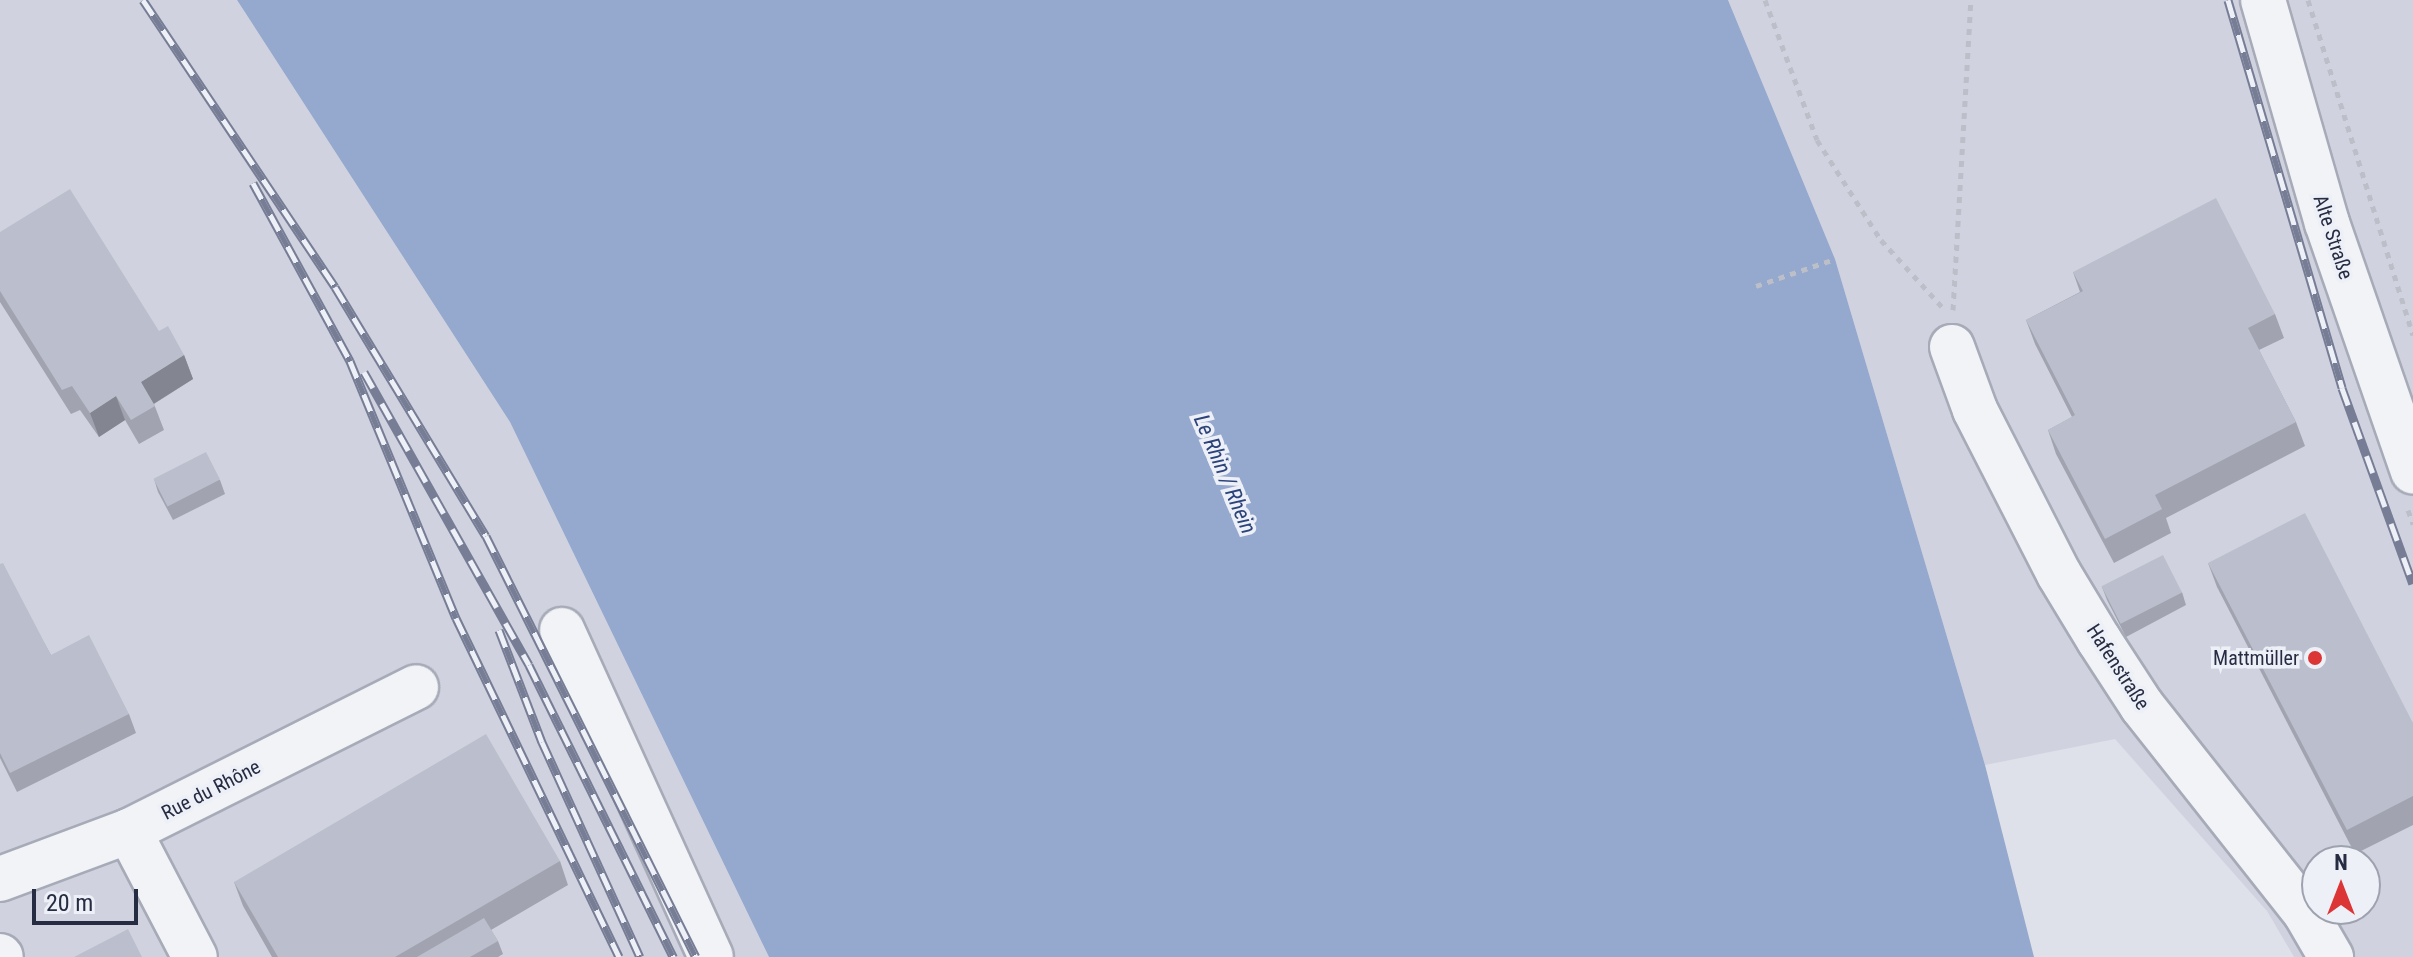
<!DOCTYPE html>
<html>
<head>
<meta charset="utf-8">
<style>
  body { margin:0 }
  #map { position:relative; width:2413px; height:957px; overflow:hidden; background:#dee1e9; font-family:"Roboto Condensed",sans-serif }
  div>[style] { position:absolute }
  .built>* { inset:0; background:#d0d3df }
  .water>* { inset:0; background:#95a8cd }
  .path>* { height:5px; margin-top:-2.5px; transform-origin:0; background:repeating-linear-gradient(90deg,#bcbfc8 0 6px,transparent 0 12px) }
  .roads { filter:drop-shadow(2px 0 #a7abb7) drop-shadow(-2px 0 #a7abb7) drop-shadow(0 2px #a7abb7) drop-shadow(0 -2px #a7abb7) }
  .minor>* { height:44px; margin:-22px; padding:0 22px; transform-origin:22px; border-radius:22px; background:#f1f3f7 }
  .rail>* { height:9px; margin-top:-4.5px; transform-origin:0; background:repeating-linear-gradient(90deg,#eef0f7 0 18px,#767d95 0 36px); box-sizing:border-box; border-block:2px solid #767d95 }
  .wall>* { inset:0; background:#a1a4b0 }
  .shaded-wall>* { inset:0; background:#838690 }
  .building>* { inset:0; background:#bbbfcd; transform-origin:0 0 }
  .dots>* { width:22px; height:22px; translate:-50% -50%; box-sizing:border-box; border:4px solid #eef0f7; border-radius:50% }
  span { translate:-50% -50%; white-space:nowrap; text-align:center; line-height:1.15; -webkit-text-stroke:7px #eef0f7; paint-order:stroke }
  .street-label { font-size:20px; color:#262c42 }
  .poi-label { font-size:20px; color:#262c42 }
  .right { translate:-100% -50%; text-align:right }
  .water-label { font-size:22px; color:#2b437a; font-style:italic }
  .north { position:absolute; left:2301px; top:845px; width:80px; height:80px; box-sizing:border-box; background:#eef0f7; border:2px solid #9ea2af; border-radius:50%; rotate:0deg; font-size:22px; font-weight:700; line-height:32px; text-align:center; color:#262c42 }
  .north::after { content:''; display:block; margin:auto; width:28px; height:36px; background:#dc3535; clip-path:polygon(50% 0,100% 100%,50% 72%,0 100%) }
  .scale { position:absolute; left:32px; top:889px; width:106px; height:36px; box-sizing:border-box; border:4px solid #262c42; border-top:0; padding-left:10px; font-size:24px; line-height:28px; white-space:nowrap; color:#262c42; -webkit-text-stroke:6px #eef0f7; paint-order:stroke }
</style>
</head>
<body>
<div id="map">
  <div class="built">
    <div style="clip-path:polygon(0 0,237px 0,510px 422px,769px 957px,0 957px)"></div>
    <div style="clip-path:polygon(evenodd,1728px 0,2413px 0,2413px 957px,2294px 957px,2267px 911px,2115px 739px,1985px 765px,1835px 259px,1728px 0,2317px 861px,2365px 861px,2365px 909px,2317px 909px,2317px 861px)"></div>
  </div>
  <div class="water">
    <div style="clip-path:polygon(237px 0,1728px 0,1835px 259px,1985px 765px,2034px 957px,769px 957px,510px 422px)"></div>
  </div>
  <div class="path">
    <div style="left:1765px;top:0;width:149px;rotate:69.6deg"></div>
    <div style="left:1817px;top:140px;width:119px;rotate:57.4deg"></div>
    <div style="left:1881px;top:240px;width:95px;rotate:47.6deg"></div>
    <div style="left:2308px;top:0;width:351px;rotate:72.6deg"></div>
    <div style="left:1756px;top:286px;width:83px;rotate:-18.9deg"></div>
    <div style="left:1953px;top:310px;width:311px;rotate:-86.7deg"></div>
    <div style="left:2408px;top:510px;width:15px;rotate:70deg"></div>
  </div>
  <div class="roads">
    <div class="minor">
      <div style="left:2263px;top:0;width:232px;rotate:74deg"></div>
      <div style="left:2327px;top:223px;width:263px;rotate:70.9deg"></div>
      <div style="left:1952px;top:347px;width:67px;rotate:69.9deg"></div>
      <div style="left:1975px;top:410px;width:184px;rotate:62.9deg"></div>
      <div style="left:2059px;top:574px;width:77px;rotate:58.8deg"></div>
      <div style="left:2099px;top:640px;width:79px;rotate:56.9deg"></div>
      <div style="left:2142px;top:706px;width:265px;rotate:51.7deg"></div>
      <div style="left:2306px;top:914px;width:50px;rotate:59.8deg"></div>
      <div style="left:562px;top:630px;width:359px;rotate:65.5deg"></div>
      <div style="left:129px;top:831px;width:142px;rotate:62.4deg"></div>
      <div style="left:0;top:879px;width:138px;rotate:-20.4deg"></div>
      <div style="left:129px;top:831px;width:321px;rotate:-26.6deg"></div>
      <div style="left:0;top:956px;width:1px;rotate:45deg"></div>
    </div>
  </div>
  <div class="rail">
    <div style="left:143px;top:0;width:345px;rotate:56.2deg"></div>
    <div style="left:335px;top:287px;width:291px;rotate:58.8deg"></div>
    <div style="left:486px;top:536px;width:470px;rotate:63.5deg"></div>
    <div style="left:2228px;top:0;width:404px;rotate:73.6deg"></div>
    <div style="left:2342px;top:388px;width:208px;rotate:70.1deg"></div>
    <div style="left:253px;top:183px;width:203px;rotate:61.4deg"></div>
    <div style="left:350px;top:361px;width:278px;rotate:67.6deg"></div>
    <div style="left:456px;top:618px;width:376px;rotate:64.3deg"></div>
    <div style="left:364px;top:372px;width:336px;rotate:60.6deg"></div>
    <div style="left:529px;top:665px;width:326px;rotate:63.7deg"></div>
    <div style="left:499px;top:630px;width:120px;rotate:69deg"></div>
    <div style="left:542px;top:742px;width:236px;rotate:65.5deg"></div>
  </div>
  <div class="wall">
    <div style="clip-path:polygon(0 232px,184px 355px,193px 379px,154px 404px,164px 430px,139px 444px,125px 420px,99px 437px,80px 410px,71px 414px,0 302px)"></div>
    <div style="clip-path:polygon(2073px 272px,2275px 314px,2284px 338px,2259px 350px,2296px 422px,2305px 446px,2166px 518px,2171px 533px,2114px 563px,2056px 454px,2048px 430px,2072px 417px,2035px 344px,2026px 320px,2080px 292px)"></div>
    <div style="clip-path:polygon(154px 479px,220px 480px,225px 494px,173px 520px,158px 492px)"></div>
    <div style="clip-path:polygon(2208px 563px,2413px 723px,2413px 825px,2355px 854px,2217px 587px)"></div>
    <div style="clip-path:polygon(0 564px,51px 655px,129px 714px,136px 733px,17px 792px,0 758px)"></div>
    <div style="clip-path:polygon(2102px 587px,2182px 592px,2186px 605px,2126px 637px,2107px 600px)"></div>
    <div style="clip-path:polygon(560px 861px,568px 885px,491px 930px,498px 941px,503px 954px,498px 957px,272px 957px,243px 906px,234px 882px)"></div>
  </div>
  <div class="shaded-wall">
    <div style="clip-path:polygon(184px 355px,193px 379px,150px 406px,141px 382px)"></div>
    <div style="clip-path:polygon(116px 396px,125px 420px,99px 437px,90px 413px)"></div>
  </div>
  <div class="building">
    <div style="clip-path:polygon(70px 189px,159px 331px,168px 326px,184px 355px,141px 382px,155px 406px,131px 420px,116px 396px,90px 413px,72px 386px,62px 390px,0 291px,0 232px)"></div>
    <div style="clip-path:polygon(2216px 198px,2275px 314px,2248px 328px,2296px 422px,2155px 495px,2162px 509px,2105px 539px,2048px 430px,2075px 415px,2026px 320px,2083px 291px,2073px 272px)"></div>
    <div style="left:206px;top:452px;width:31px;height:59px;rotate:63deg"></div>
    <div style="clip-path:polygon(2305px 513px,2413px 723px,2413px 796px,2347px 830px,2208px 563px)"></div>
    <div style="left:2163px;top:555px;width:42px;height:69px;rotate:63deg"></div>
    <div style="clip-path:polygon(3px 563px,51px 655px,89px 635px,129px 714px,10px 773px,0 753px,0 564px)"></div>
    <div style="clip-path:polygon(486px 734px,560px 861px,395px 957px,278px 957px,234px 882px)"></div>
    <div style="clip-path:polygon(484px 918px,498px 941px,470px 957px,417px 957px)"></div>
    <div style="clip-path:polygon(128px 929px,142px 957px,74px 957px)"></div>
  </div>
  <div class="dots">
    <div style="left:2315px;top:658px;background:#dc3535"></div>
  </div>
  <div class="street-label">
    <span style="left:2333px;top:237px;rotate:72deg">Alte Straße</span>
    <span style="left:2118px;top:667px;rotate:57deg">Hafenstraße</span>
    <span style="left:211px;top:790px;rotate:-27deg">Rue du Rhône</span>
  </div>
  <div class="poi-label">
    <span class="right" style="left:2299px;top:658px">Mattmüller</span>
  </div>
  <div class="water-label">
    <span style="left:1225px;top:474px;rotate:67deg">Le Rhin / Rhein</span>
  </div>
  <div class="north">N</div>
  <div class="scale">20 m</div>
</div>
</body>
</html>
